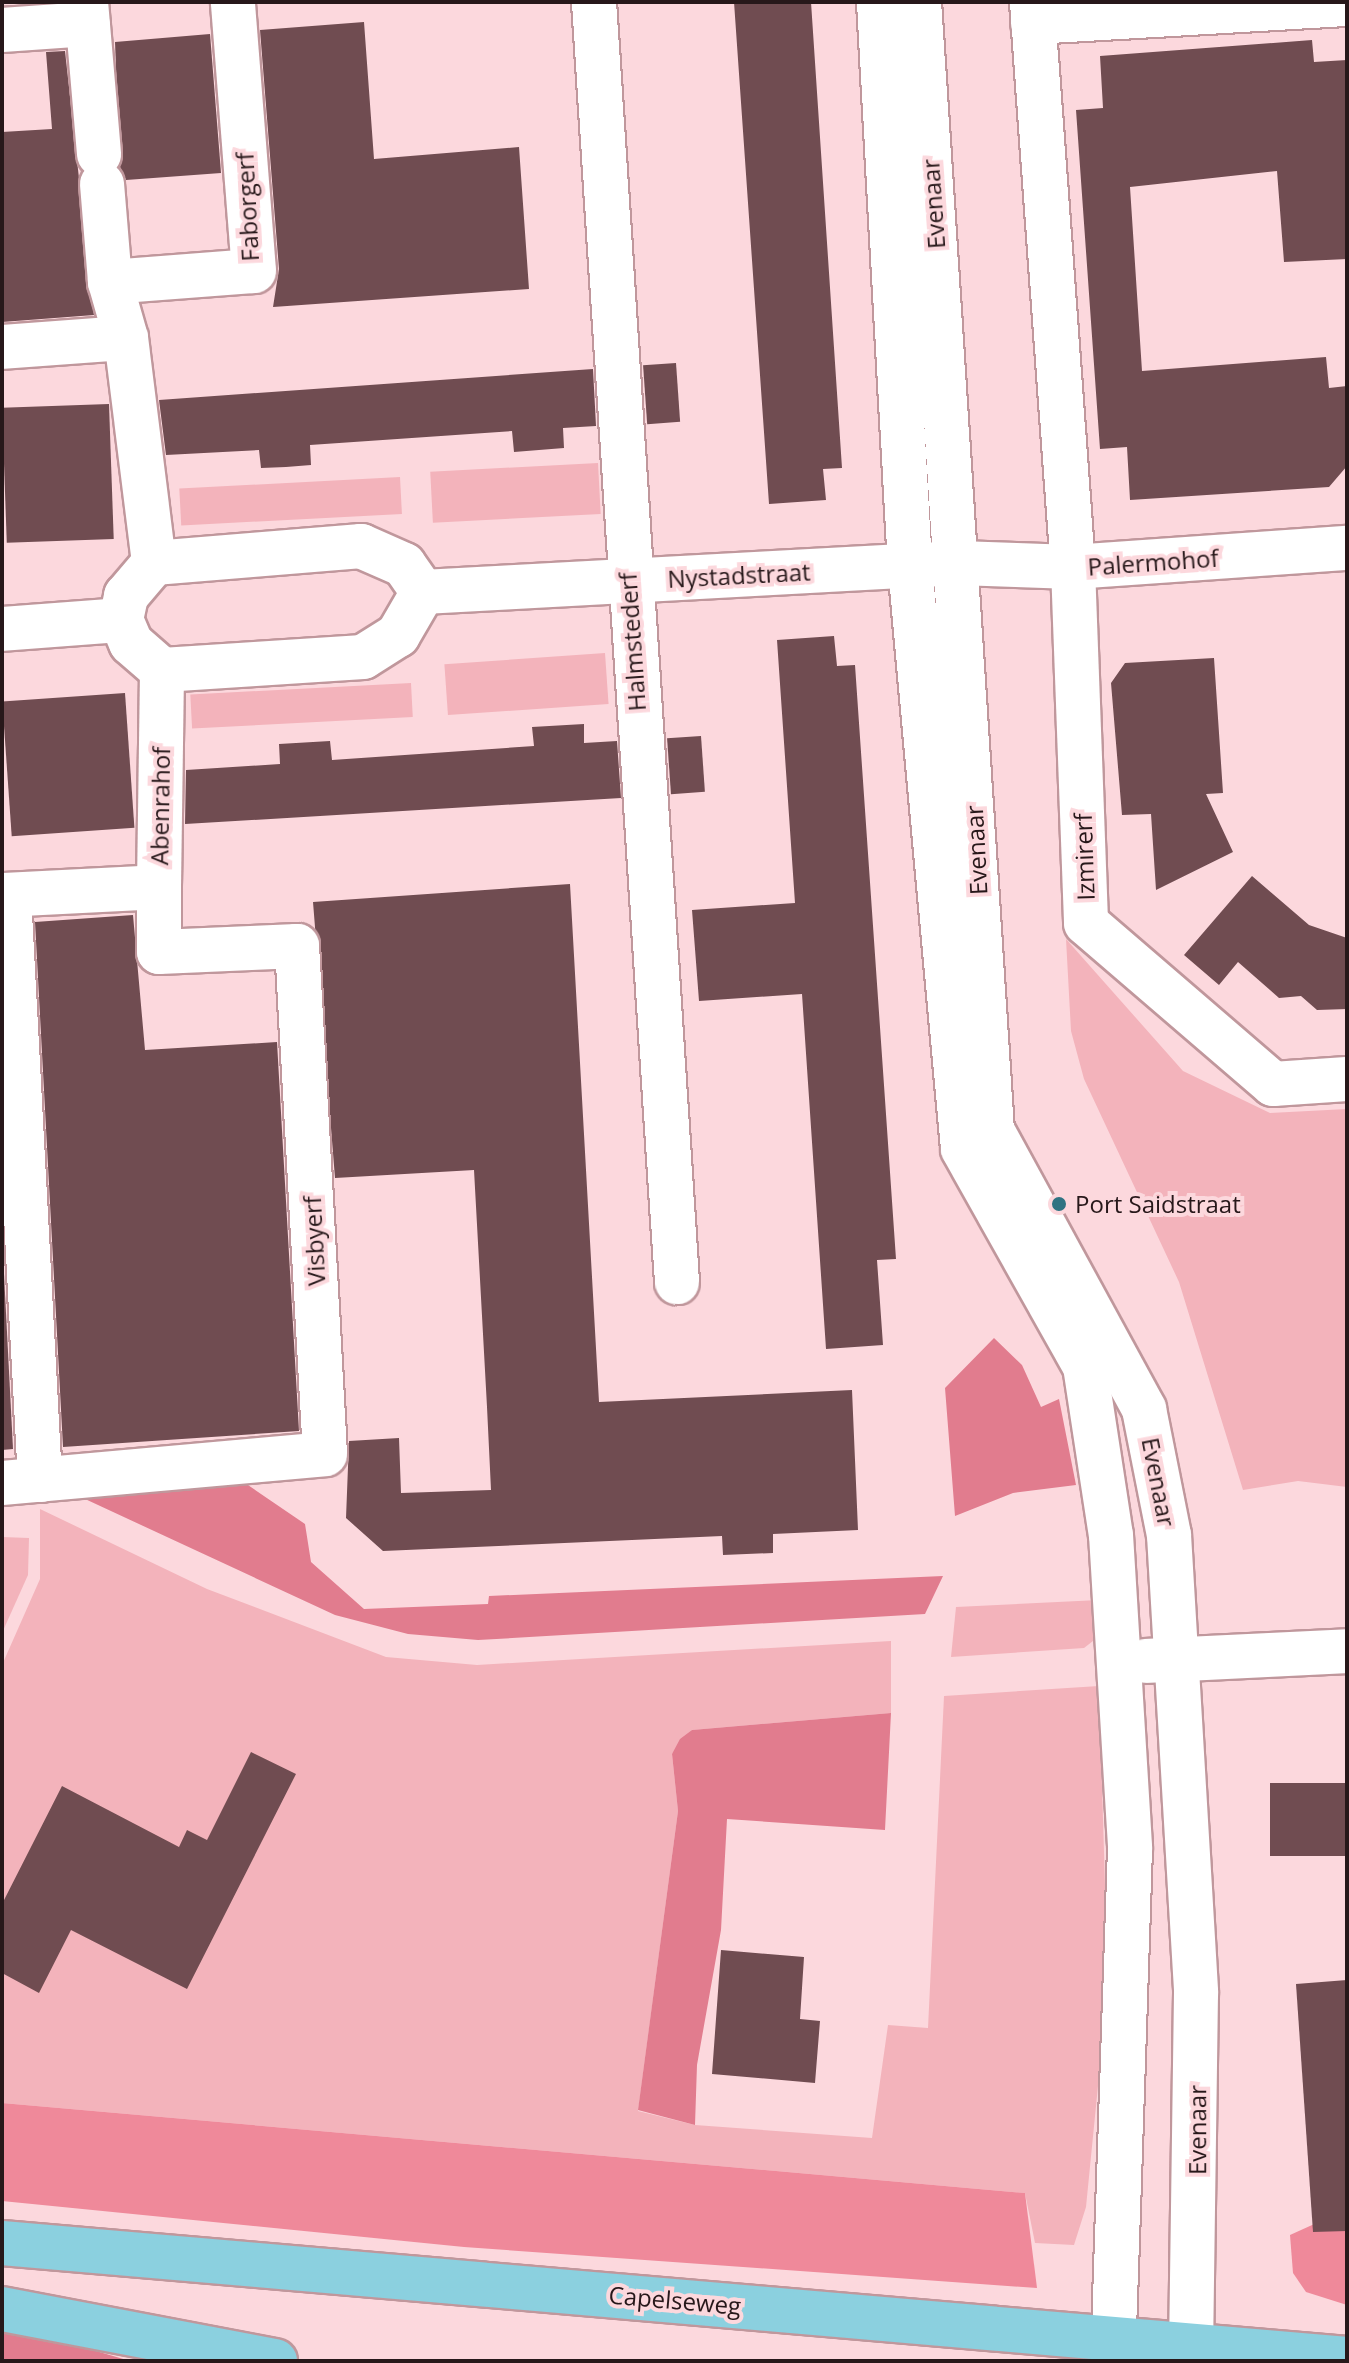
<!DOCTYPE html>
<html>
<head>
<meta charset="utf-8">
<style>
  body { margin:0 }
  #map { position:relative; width:1349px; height:2363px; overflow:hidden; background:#fcd8dd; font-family:"Open Sans",sans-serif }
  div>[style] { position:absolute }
  .green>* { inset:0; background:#f3b3bb; transform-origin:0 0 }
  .forest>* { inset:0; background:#e17c8e }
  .water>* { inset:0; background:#ef899a }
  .building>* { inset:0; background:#704c51; transform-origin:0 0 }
  .roads { filter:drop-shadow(2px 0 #c0979c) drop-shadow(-2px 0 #c0979c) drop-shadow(0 2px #c0979c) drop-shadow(0 -2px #c0979c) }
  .minor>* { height:44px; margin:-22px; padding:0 22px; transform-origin:22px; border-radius:22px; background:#fff }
  .major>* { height:44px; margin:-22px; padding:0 22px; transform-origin:22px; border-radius:22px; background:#8bd0df }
  .dots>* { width:22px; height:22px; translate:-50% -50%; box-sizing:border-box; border:4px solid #fcd8dd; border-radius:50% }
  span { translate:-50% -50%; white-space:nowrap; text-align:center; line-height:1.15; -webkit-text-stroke:8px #fcd8dd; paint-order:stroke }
  .street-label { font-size:24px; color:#27181a }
  .poi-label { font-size:24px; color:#27181a }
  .left { translate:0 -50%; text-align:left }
  .frame { position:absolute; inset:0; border:4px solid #27181a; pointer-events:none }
</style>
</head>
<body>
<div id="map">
  <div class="green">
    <div style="left:598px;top:463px;width:51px;height:168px;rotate:87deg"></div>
    <div style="left:400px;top:477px;width:37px;height:221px;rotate:87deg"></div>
    <div style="left:605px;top:653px;width:51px;height:161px;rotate:86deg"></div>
    <div style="left:411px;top:683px;width:34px;height:221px;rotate:87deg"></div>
    <div style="clip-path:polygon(1066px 939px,1183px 1071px,1270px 1113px,1347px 1109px,1347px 1487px,1298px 1481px,1243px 1490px,1179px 1282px,1084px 1079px,1071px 1031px)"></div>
    <div style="clip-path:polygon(40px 1509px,207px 1589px,386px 1657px,477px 1665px,891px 1641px,891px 1713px,692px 1730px,672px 1754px,678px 1811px,638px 2111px,695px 2125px,872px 2138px,888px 2025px,928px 2028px,944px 1696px,1099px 1686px,1108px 1985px,1086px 2207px,1074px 2245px,1035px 2243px,1025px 2193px,2px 2103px,2px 1665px,40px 1579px)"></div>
    <div style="clip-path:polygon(2px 1537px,29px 1538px,28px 1575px,2px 1633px)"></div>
    <div style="clip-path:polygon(1099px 1600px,1102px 1634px,1084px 1648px,951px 1657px,956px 1607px)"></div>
  </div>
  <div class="forest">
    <div style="clip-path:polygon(994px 1338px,1022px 1365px,1041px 1407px,1059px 1399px,1076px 1485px,1013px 1493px,955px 1516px,945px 1388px)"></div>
    <div style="clip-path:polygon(245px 1483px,305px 1524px,311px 1562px,364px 1609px,488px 1604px,489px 1596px,943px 1576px,925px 1614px,478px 1640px,408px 1634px,335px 1615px,70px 1492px)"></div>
    <div style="clip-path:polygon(891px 1713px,885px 1830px,727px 1819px,721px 1930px,697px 2065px,695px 2125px,638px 2110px,678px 1811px,672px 1754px,680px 1739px,692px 1730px)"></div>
    <div style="clip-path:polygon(2px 2328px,52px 2338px,130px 2361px,2px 2361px)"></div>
  </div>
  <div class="water">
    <div style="clip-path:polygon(2px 2103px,1025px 2193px,1037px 2288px,464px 2247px,2px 2201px)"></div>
    <div style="clip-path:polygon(1332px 2216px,1347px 2216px,1347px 2305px,1306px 2292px,1293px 2273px,1290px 2235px)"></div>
  </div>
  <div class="building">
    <div style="clip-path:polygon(734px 2px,811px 2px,842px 468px,823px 469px,826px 500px,769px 504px)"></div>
    <div style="clip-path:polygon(364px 22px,374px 159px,519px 147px,529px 289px,273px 307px,279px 269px,260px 30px)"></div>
    <div style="clip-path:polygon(210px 34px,221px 173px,126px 180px,120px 167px,115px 42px)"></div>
    <div style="clip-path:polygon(1312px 40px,1314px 62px,1347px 60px,1347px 259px,1284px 262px,1277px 171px,1130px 187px,1142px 371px,1326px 357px,1329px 388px,1347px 386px,1347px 466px,1329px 487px,1130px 500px,1127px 447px,1100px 449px,1076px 110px,1103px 108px,1100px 56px)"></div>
    <div style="clip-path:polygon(65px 51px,94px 315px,2px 322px,2px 132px,52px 129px,46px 52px)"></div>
    <div style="left:676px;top:363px;width:59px;height:33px;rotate:86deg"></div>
    <div style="clip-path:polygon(593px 369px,596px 426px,563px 428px,564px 448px,514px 452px,512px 431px,310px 445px,311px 465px,286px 467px,261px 468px,259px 450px,166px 455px,159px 400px)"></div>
    <div style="left:109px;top:404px;width:135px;height:107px;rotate:88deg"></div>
    <div style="clip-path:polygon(834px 636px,837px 666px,855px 665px,896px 1259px,877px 1260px,883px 1345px,826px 1349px,802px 994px,699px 1001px,692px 910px,795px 903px,777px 640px)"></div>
    <div style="clip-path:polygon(1214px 658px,1223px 793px,1206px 794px,1233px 852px,1156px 890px,1151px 814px,1122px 815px,1111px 683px,1125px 663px)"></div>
    <div style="left:125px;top:693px;width:135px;height:123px;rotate:86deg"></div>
    <div style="clip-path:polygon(584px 724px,584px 743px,617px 741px,621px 798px,185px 824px,186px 770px,280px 764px,279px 744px,330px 741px,332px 760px,534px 746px,532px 727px)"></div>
    <div style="left:701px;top:736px;width:56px;height:34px;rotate:86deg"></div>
    <div style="clip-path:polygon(1252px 876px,1309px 925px,1347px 938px,1347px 1009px,1317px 1010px,1301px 996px,1279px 998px,1238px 962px,1219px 985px,1184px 955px)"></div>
    <div style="clip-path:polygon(570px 884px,599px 1402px,852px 1390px,858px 1530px,773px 1534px,773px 1553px,723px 1555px,722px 1536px,383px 1551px,346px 1518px,349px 1441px,399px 1438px,401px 1493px,491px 1490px,487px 1407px,474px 1170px,335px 1178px,313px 902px)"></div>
    <div style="clip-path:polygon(133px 915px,145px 1050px,277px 1042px,299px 1431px,63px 1447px,35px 922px)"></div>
    <div style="clip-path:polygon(2px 1235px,13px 1449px,2px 1450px)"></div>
    <div style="clip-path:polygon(251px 1752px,296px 1774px,187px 1989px,71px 1930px,39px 1993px,2px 1973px,2px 1904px,62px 1786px,179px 1847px,187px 1830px,207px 1840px)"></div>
    <div style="left:1347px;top:1783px;width:73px;height:77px;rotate:90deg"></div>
    <div style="clip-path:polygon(721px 1950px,804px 1957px,800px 2019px,820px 2021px,815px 2083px,712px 2074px)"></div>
    <div style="clip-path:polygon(1347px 1980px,1347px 2231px,1313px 2232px,1296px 1984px)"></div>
  </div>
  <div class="roads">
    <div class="minor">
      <div style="left:86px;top:2px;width:153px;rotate:85.1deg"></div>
      <div style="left:594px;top:2px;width:1283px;rotate:86.29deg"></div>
      <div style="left:879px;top:2px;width:564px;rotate:86.85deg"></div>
      <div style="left:910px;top:565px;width:586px;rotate:84.81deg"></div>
      <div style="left:963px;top:1149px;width:249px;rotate:60.7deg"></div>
      <div style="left:1085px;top:1366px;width:171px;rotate:81.3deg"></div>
      <div style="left:1111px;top:1535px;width:314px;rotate:86.5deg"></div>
      <div style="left:1130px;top:1848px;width:513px;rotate:91.9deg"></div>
      <div style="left:919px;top:2px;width:1130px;rotate:86.3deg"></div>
      <div style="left:992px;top:1130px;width:318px;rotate:61.4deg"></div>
      <div style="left:1144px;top:1409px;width:128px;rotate:78.8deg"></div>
      <div style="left:1169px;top:1535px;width:459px;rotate:86.6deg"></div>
      <div style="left:1196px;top:1993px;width:368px;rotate:90.8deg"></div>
      <div style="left:1032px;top:2px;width:566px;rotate:85.85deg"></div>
      <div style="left:1073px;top:567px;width:356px;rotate:87.9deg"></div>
      <div style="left:1086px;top:923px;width:247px;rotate:40.7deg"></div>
      <div style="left:1273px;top:1084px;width:74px;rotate:-3.9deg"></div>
      <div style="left:1033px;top:22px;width:315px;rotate:-3.3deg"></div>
      <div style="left:2px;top:30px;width:86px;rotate:-4deg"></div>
      <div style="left:102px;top:184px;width:98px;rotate:85.3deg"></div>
      <div style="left:126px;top:338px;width:58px;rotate:-105.9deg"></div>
      <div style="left:110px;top:282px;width:144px;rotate:-4.4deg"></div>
      <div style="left:254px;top:271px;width:270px;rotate:-94.5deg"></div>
      <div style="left:2px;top:347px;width:124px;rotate:-4.2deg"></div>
      <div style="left:126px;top:338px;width:227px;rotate:82.9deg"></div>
      <div style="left:361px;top:546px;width:47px;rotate:23.8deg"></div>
      <div style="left:404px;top:565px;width:33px;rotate:55deg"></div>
      <div style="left:423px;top:592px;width:50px;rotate:120.2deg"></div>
      <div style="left:398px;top:635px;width:41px;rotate:147.8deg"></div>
      <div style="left:363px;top:657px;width:201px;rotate:176.3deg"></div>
      <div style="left:162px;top:670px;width:41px;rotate:-138.9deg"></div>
      <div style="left:131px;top:643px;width:25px;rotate:-113deg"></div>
      <div style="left:121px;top:620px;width:25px;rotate:-78deg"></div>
      <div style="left:126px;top:596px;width:43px;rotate:-49.7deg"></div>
      <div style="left:154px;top:563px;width:208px;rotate:-4.7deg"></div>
      <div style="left:423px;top:592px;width:537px;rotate:-3.1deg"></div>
      <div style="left:959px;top:563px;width:114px;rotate:2deg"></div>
      <div style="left:1073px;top:567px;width:275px;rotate:-4deg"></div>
      <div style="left:2px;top:629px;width:119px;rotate:-4.3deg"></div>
      <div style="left:2px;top:895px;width:157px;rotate:-2.9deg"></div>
      <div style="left:159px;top:887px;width:217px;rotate:-89.2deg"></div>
      <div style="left:9px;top:895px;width:586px;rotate:86.97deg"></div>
      <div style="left:2px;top:1483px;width:324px;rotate:-5.1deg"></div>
      <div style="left:325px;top:1454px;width:509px;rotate:-93.15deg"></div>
      <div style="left:297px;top:946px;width:138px;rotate:177.5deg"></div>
      <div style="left:159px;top:952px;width:65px;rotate:-90deg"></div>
      <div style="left:1146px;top:1661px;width:201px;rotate:-2.8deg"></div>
    </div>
    <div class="major">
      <div style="left:2px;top:2243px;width:1350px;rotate:4.93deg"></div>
      <div style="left:2px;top:2309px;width:278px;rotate:10.8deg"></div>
    </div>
  </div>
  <div class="dots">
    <div style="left:1059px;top:1204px;background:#2f7382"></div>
  </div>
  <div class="street-label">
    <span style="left:933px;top:204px;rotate:-94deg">Evenaar</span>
    <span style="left:247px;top:207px;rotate:-93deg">Faborgerf</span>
    <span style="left:1153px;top:562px;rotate:-4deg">Palermohof</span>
    <span style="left:739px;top:575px;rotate:-3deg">Nystadstraat</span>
    <span style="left:632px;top:642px;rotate:-94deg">Halmstederf</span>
    <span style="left:160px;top:806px;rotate:-89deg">Abenrahof</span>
    <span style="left:976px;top:850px;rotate:-93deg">Evenaar</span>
    <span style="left:1084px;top:857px;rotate:-92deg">Izmirerf</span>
    <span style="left:314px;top:1241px;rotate:-93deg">Visbyerf</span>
    <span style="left:1159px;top:1482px;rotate:79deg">Evenaar</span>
    <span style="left:1197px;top:2130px;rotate:-90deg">Evenaar</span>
    <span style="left:675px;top:2300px;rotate:5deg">Capelseweg</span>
  </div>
  <div class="poi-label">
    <span class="left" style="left:1075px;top:1204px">Port Saidstraat</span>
  </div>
  <div class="frame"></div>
</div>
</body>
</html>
